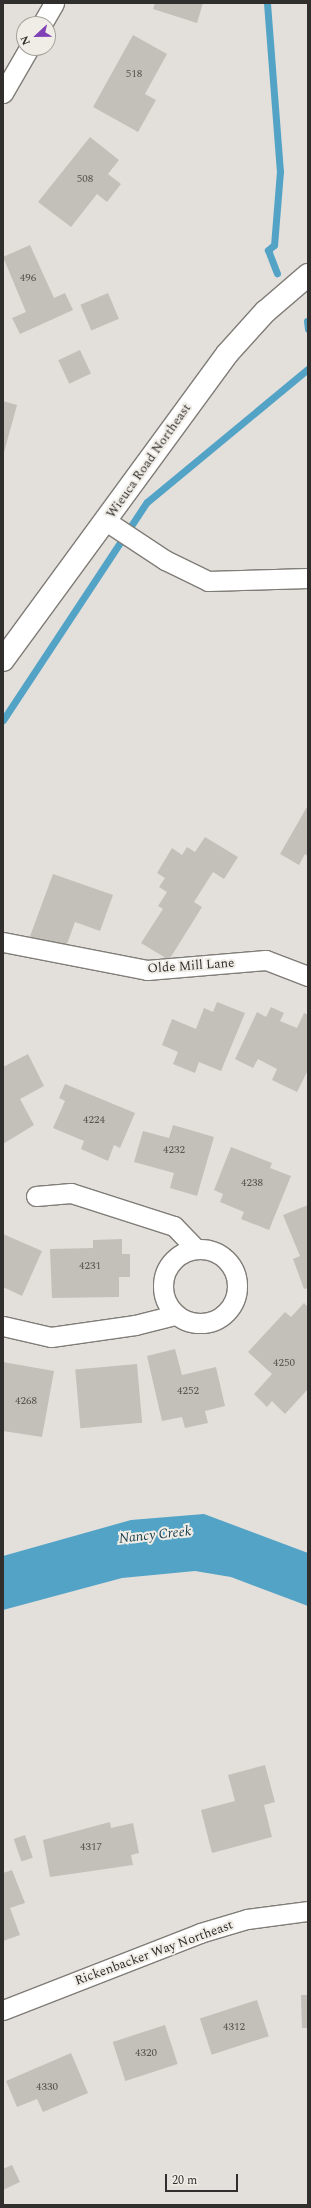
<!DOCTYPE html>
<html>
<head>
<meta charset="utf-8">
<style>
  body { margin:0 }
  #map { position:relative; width:311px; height:2208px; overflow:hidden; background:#e3dfda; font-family:Spectral,serif }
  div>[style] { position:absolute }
  .water>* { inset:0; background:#53a3c7 }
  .stream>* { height:7px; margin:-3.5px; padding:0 3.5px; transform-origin:3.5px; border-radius:3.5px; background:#53a3c7 }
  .building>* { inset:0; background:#c3c0ba; transform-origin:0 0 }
  .roads { filter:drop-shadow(1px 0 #807d78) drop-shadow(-1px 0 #807d78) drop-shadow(0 1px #807d78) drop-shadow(0 -1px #807d78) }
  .street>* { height:19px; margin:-9.5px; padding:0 9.5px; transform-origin:9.5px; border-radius:9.5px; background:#fff }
  .street>.ring { margin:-9.5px; padding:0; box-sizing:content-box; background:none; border:19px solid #fff; border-radius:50% }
  .secondary>* { height:22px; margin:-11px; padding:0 11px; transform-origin:11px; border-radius:11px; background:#fff }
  span { translate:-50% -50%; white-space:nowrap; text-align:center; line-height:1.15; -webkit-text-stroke:4px #f0ede7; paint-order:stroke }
  .number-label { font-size:11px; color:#565350 }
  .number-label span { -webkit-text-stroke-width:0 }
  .street-label { font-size:13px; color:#312f2d }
  .water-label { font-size:14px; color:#163a4a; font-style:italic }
  .frame { position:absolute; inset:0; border:4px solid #312f2d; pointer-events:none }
  .north { position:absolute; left:16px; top:16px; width:40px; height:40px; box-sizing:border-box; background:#f0ede7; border:1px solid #a4a19d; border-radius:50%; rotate:248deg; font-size:11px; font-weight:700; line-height:16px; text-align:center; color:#312f2d }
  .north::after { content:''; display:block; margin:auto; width:14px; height:18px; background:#8041b6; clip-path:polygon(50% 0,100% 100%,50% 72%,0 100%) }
  .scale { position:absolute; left:165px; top:2174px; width:73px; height:18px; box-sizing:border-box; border:2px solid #312f2d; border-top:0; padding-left:5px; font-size:12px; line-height:14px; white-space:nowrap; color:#312f2d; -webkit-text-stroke:3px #f0ede7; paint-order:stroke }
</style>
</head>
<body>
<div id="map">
  <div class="water">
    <div style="clip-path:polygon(204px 1514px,308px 1553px,308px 1606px,231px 1577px,195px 1571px,122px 1578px,3px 1610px,3px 1556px,131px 1520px)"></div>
  </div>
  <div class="stream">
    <div style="left:267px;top:3px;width:169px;rotate:85.6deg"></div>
    <div style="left:280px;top:171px;width:74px;rotate:94.6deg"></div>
    <div style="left:274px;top:245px;width:8px;rotate:140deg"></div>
    <div style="left:268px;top:250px;width:25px;rotate:69deg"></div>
    <div style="left:307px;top:321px;width:8px;rotate:83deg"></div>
    <div style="left:3px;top:720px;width:261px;rotate:-56.6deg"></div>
    <div style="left:147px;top:502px;width:209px;rotate:-39.6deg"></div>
  </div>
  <div class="building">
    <div style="clip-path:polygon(155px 3px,203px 3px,197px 23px,153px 9px)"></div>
    <div style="clip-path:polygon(133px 35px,167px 54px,145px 94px,156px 100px,138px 132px,93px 107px)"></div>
    <div style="clip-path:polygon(90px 137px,119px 160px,108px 174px,121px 184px,107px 202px,97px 194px,71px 227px,38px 202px)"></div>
    <div style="clip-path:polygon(30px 245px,54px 298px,65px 293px,73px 310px,20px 334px,12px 318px,26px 312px,3px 257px)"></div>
    <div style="left:108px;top:293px;width:28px;height:30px;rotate:67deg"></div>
    <div style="left:80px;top:350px;width:26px;height:24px;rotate:65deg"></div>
    <div style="clip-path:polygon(3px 401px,17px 405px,3px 456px)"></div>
    <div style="clip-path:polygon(308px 805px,308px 856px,305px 854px,299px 865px,280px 854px)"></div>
    <div style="clip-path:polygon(205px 837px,238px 857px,224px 879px,213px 872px,194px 902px,202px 907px,169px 960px,141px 943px,163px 909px,158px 906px,167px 892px,159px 887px,165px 878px,157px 873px,172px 848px,182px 855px,187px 847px,195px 852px)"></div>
    <div style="clip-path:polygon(53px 874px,113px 895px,100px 931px,75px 922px,64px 952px,29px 939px)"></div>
    <div style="clip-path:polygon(217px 1002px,245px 1013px,221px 1071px,199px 1062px,195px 1073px,173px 1064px,178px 1052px,162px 1045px,172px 1019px,196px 1029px,204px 1008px,213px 1012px)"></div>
    <div style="clip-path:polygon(271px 1007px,284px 1013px,280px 1021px,297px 1028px,304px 1013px,308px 1015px,308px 1070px,297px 1092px,272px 1080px,277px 1069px,258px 1059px,253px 1068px,235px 1059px,257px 1012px,266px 1017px)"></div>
    <div style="clip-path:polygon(28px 1054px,44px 1086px,20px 1099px,34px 1125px,3px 1144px,3px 1067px)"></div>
    <div style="clip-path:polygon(65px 1084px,135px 1113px,120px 1148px,114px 1145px,108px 1161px,81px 1149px,84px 1141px,53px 1128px,65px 1101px,59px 1098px)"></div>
    <div style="clip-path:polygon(173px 1125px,214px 1137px,197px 1196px,170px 1188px,174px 1173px,134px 1162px,143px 1131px,169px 1138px)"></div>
    <div style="clip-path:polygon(231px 1147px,272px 1163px,270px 1168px,291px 1176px,269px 1230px,241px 1219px,244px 1212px,220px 1202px,223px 1194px,214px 1190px)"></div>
    <div style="clip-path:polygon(308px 1205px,308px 1288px,304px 1289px,293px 1259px,300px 1256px,283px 1215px)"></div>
    <div style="clip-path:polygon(3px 1234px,42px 1251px,22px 1296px,3px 1287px)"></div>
    <div style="clip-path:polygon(122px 1239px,122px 1254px,130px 1254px,130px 1277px,119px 1277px,119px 1297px,52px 1298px,50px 1249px,93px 1248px,93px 1240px)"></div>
    <div style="clip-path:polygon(304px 1303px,308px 1307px,308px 1389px,285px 1414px,272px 1401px,267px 1407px,254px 1394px,272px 1374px,248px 1352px,285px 1312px,291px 1317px)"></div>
    <div style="clip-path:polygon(175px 1349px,182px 1375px,216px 1367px,225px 1406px,205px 1411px,208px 1423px,185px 1428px,182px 1417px,162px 1421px,147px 1356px)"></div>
    <div style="clip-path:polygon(3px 1362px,54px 1371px,42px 1437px,3px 1431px)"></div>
    <div style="left:137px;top:1364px;width:59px;height:62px;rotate:85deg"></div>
    <div style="clip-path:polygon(265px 1765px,275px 1802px,264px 1805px,272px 1837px,212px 1853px,201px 1810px,235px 1801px,228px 1775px)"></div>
    <div style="clip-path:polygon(110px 1822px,111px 1828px,133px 1823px,139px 1853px,131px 1855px,133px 1865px,50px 1877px,43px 1840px)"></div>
    <div style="left:25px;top:1835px;width:24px;height:12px;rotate:71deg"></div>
    <div style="clip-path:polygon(12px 1870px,25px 1903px,10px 1908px,20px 1935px,3px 1941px,3px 1873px)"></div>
    <div style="clip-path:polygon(301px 1995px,308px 1995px,308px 2028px,302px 2028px)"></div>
    <div style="left:257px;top:2000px;width:38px;height:60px;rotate:72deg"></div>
    <div style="left:165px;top:2025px;width:41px;height:55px;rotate:72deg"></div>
    <div style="clip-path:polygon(71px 2053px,88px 2093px,43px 2112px,37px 2099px,17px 2107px,6px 2081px)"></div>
    <div style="clip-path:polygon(12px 2165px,20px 2182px,3px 2190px,3px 2169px)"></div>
  </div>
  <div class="roads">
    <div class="street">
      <div style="left:42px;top:24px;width:24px;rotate:-60deg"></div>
      <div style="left:3px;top:93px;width:52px;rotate:-60deg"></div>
      <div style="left:106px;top:521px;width:71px;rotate:33.5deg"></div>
      <div style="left:165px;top:560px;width:48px;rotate:26deg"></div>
      <div style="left:208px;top:581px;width:100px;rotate:-1.7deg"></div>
      <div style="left:3px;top:942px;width:147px;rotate:11deg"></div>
      <div style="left:147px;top:970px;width:119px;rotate:-4.8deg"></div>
      <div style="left:266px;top:960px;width:45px;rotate:20.9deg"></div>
      <div style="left:36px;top:1196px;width:35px;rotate:-5deg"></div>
      <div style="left:71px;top:1193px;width:108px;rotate:17.8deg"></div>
      <div style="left:174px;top:1226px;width:32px;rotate:46deg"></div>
      <div class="ring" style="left:163px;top:1249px;width:55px;height:55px"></div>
      <div style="left:3px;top:1326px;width:49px;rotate:12.9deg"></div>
      <div style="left:51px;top:1337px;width:85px;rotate:-8.1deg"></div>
      <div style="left:135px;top:1325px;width:41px;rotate:-14deg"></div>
      <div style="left:3px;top:2010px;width:212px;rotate:-21.3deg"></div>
      <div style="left:200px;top:1933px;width:49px;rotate:-16.6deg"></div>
      <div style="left:247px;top:1919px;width:62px;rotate:-7.5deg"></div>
    </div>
    <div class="secondary">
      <div style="left:3px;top:660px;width:379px;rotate:-53.8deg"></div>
      <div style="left:227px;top:354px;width:57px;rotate:-47.9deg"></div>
      <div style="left:265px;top:312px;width:57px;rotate:-40.7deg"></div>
    </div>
  </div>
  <div class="number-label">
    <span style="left:134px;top:74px">518</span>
    <span style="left:85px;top:179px">508</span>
    <span style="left:28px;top:278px">496</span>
    <span style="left:94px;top:1120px">4224</span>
    <span style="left:174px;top:1150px">4232</span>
    <span style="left:252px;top:1183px">4238</span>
    <span style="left:90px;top:1266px">4231</span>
    <span style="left:284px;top:1363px">4250</span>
    <span style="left:188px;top:1391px">4252</span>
    <span style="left:26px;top:1401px">4268</span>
    <span style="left:91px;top:1847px">4317</span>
    <span style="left:234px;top:2027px">4312</span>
    <span style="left:146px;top:2053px">4320</span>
    <span style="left:47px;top:2087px">4330</span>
  </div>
  <div class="street-label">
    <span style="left:149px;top:461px;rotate:-55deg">Wieuca Road Northeast</span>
    <span style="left:191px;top:966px;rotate:-4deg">Olde Mill Lane</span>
    <span style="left:154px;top:1953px;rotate:-20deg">Rickenbacker Way Northeast</span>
  </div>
  <div class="water-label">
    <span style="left:155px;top:1535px;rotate:-6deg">Nancy Creek</span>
  </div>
  <div class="frame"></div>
  <div class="north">N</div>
  <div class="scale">20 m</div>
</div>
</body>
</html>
